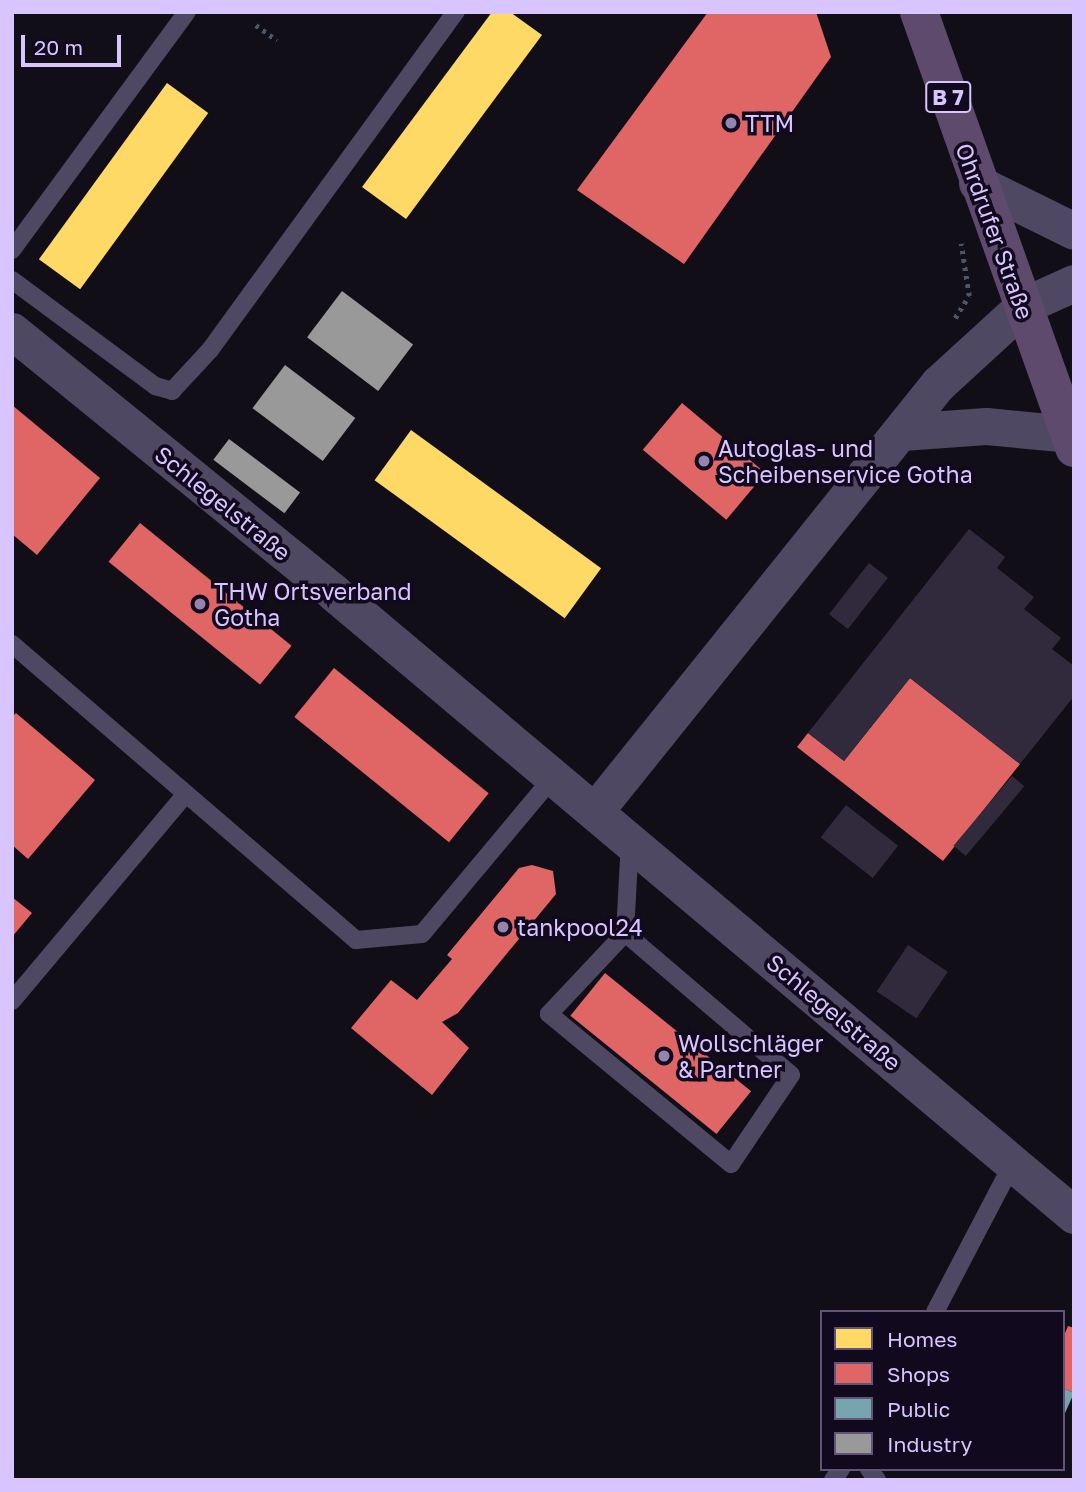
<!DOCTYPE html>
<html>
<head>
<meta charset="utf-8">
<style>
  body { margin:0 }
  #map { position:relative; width:1086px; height:1492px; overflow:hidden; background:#120e18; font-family:"Golos Text",sans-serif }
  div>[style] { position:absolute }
  .homes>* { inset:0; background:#ffd966; transform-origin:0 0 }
  .shops>* { inset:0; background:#e06666; transform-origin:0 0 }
  .public>* { inset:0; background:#76a5af; transform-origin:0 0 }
  .industry>* { inset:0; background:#999; transform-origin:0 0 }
  .building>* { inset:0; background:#312a3c; transform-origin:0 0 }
  .path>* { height:4.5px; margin-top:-2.25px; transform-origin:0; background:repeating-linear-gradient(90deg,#4c5669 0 3.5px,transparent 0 8.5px) }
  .lane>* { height:18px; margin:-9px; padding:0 9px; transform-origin:9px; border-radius:9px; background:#4f4862 }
  .street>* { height:37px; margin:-18.5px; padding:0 18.5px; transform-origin:18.5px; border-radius:18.5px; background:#4f4862 }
  .primary>* { height:38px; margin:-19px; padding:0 19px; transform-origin:19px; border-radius:19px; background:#5e4a6c }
  .dots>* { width:19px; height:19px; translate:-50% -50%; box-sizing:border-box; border:4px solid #11091d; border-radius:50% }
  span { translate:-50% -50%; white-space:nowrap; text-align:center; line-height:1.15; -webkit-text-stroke:7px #11091d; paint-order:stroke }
  .shield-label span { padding:2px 5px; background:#11091d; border:2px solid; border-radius:5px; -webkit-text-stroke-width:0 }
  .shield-label { font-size:21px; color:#d8c5ff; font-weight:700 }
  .poi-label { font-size:23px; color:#d8c5ff }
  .left { translate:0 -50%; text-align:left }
  .street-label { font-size:23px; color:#d8c5ff }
  .frame { position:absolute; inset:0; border:14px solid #d8c5ff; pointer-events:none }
  .legend { position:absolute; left:820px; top:1310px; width:245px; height:161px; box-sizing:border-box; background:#11091d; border:2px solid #615477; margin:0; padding:9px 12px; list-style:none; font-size:21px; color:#d8c5ff }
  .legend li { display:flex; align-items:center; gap:14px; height:35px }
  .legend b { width:35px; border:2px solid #615477 }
  .scale { position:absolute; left:21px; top:35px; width:100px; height:32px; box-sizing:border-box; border:4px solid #d8c5ff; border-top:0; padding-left:9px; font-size:21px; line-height:24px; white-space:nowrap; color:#d8c5ff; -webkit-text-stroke:5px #11091d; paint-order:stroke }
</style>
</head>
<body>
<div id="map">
  <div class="homes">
    <div style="clip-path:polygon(492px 12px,510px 12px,542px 35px,406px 219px,362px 187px)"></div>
    <div style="left:167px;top:83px;width:51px;height:218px;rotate:36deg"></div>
    <div style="left:411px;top:430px;width:235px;height:62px;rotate:36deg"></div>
  </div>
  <div class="shops">
    <div style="clip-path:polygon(708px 12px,816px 12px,831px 57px,684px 264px,577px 190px)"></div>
    <div style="left:682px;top:403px;width:109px;height:61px;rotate:40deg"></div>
    <div style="clip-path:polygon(12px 405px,100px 478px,37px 555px,12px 534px)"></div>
    <div style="left:140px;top:523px;width:195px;height:50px;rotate:39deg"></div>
    <div style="left:334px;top:668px;width:199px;height:63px;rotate:39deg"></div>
    <div style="clip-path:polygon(910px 678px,1020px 764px,943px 861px,797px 747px,808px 733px,844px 761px)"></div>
    <div style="clip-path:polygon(16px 713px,95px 780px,28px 859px,12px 845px,12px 717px)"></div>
    <div style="clip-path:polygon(532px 865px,553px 871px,556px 894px,458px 1013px,442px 1022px,469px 1048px,432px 1095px,351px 1028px,391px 980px,417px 1000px,452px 959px,447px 955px,519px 868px)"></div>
    <div style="clip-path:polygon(12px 897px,32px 913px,12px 937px)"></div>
    <div style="left:605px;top:973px;width:188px;height:55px;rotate:39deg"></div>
    <div style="clip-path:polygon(1068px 1326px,1074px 1328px,1074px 1393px,1063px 1388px,1063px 1338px)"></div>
  </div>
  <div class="public">
    <div style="left:1063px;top:1388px;width:12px;height:73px;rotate:24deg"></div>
  </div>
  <div class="industry">
    <div style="left:342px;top:291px;width:89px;height:58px;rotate:37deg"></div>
    <div style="left:285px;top:365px;width:88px;height:54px;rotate:37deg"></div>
    <div style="left:229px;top:439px;width:89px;height:26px;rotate:37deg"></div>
  </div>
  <div class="building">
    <div style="clip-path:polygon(969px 529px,1005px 557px,997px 568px,1034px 597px,1024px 609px,1061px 638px,1052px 649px,1074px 666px,1074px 696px,1020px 764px,910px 678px,844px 761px,808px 733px)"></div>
    <div style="left:869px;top:563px;width:24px;height:65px;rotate:38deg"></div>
    <div style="left:1012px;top:776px;width:16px;height:91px;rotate:40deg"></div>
    <div style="left:846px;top:805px;width:66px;height:41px;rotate:38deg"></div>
    <div style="left:908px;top:945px;width:48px;height:56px;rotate:34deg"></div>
  </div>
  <div class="path">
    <div style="left:256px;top:25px;width:26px;rotate:36deg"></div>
    <div style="left:955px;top:318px;width:26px;rotate:-58deg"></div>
    <div style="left:969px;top:296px;width:53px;rotate:-98.7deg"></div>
  </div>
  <div class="lane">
    <div style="left:12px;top:250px;width:295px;rotate:-53.7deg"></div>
    <div style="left:12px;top:280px;width:178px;rotate:36.5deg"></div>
    <div style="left:155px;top:386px;width:18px;rotate:16deg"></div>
    <div style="left:172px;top:391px;width:56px;rotate:-47.2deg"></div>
    <div style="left:210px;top:350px;width:418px;rotate:-54deg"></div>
    <div style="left:12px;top:644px;width:454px;rotate:40.7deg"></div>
    <div style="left:356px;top:940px;width:66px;rotate:-5.2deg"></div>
    <div style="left:422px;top:934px;width:206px;rotate:-50.1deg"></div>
    <div style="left:625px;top:933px;width:218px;rotate:40.5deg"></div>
    <div style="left:791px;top:1075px;width:107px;rotate:124deg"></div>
    <div style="left:731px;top:1164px;width:236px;rotate:-140.5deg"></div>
    <div style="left:549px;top:1014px;width:111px;rotate:-46.8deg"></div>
    <div style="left:625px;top:933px;width:92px;rotate:-86.9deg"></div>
    <div style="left:12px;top:1001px;width:270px;rotate:-50deg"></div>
    <div style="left:935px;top:1312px;width:168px;rotate:-62.4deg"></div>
    <div style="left:869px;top:1469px;width:14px;rotate:54deg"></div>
    <div style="left:833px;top:1480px;width:14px;rotate:-54deg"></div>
  </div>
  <div class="street">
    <div style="left:977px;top:183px;width:108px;rotate:26.3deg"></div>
    <div style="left:12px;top:331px;width:415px;rotate:39.1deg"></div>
    <div style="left:334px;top:593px;width:967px;rotate:40.05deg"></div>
    <div style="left:902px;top:432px;width:84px;rotate:-4.1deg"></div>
    <div style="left:986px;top:426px;width:83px;rotate:5.5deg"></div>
    <div style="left:1069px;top:434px;width:25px;rotate:-79deg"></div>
    <div style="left:595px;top:811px;width:548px;rotate:-51.23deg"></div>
    <div style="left:938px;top:384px;width:115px;rotate:-42.5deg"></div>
    <div style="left:1023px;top:306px;width:56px;rotate:-24.3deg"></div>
  </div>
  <div class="primary">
    <div style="left:919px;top:12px;width:463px;rotate:70.4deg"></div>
  </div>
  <div class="dots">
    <div style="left:731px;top:123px;background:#9385ae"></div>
    <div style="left:704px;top:461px;background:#9385ae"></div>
    <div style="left:200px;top:604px;background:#9385ae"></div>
    <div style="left:503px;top:927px;background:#9385ae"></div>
    <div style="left:664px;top:1056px;background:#9385ae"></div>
  </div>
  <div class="shield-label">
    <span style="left:948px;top:97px">B 7</span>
  </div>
  <div class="poi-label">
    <span class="left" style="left:745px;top:123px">TTM</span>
    <span class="left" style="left:718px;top:461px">Autoglas- und<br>Scheibenservice Gotha</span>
    <span class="left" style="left:214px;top:604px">THW Ortsverband<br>Gotha</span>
    <span class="left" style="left:517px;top:927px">tankpool24</span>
    <span class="left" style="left:678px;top:1056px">Wollschläger<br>&amp; Partner</span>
  </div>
  <div class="street-label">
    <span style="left:995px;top:231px;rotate:70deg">Ohrdrufer Straße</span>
    <span style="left:223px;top:503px;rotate:39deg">Schlegelstraße</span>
    <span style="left:834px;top:1012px;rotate:40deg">Schlegelstraße</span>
  </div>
  <div class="frame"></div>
  <ul class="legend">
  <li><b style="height:19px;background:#ffd966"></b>Homes</li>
  <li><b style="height:19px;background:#e06666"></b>Shops</li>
  <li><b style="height:19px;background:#76a5af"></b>Public</li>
  <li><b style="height:19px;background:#999"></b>Industry</li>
  </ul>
  <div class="scale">20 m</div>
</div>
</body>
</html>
